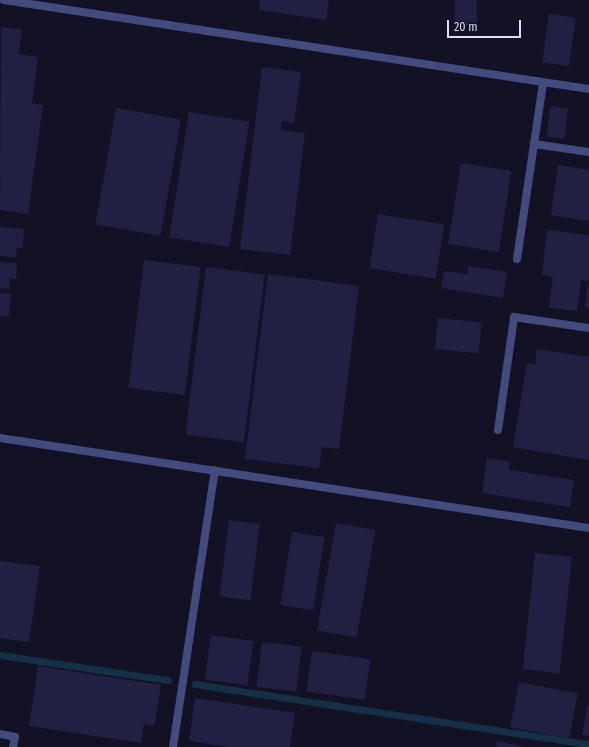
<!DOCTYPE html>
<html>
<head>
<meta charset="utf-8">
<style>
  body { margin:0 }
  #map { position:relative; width:589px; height:747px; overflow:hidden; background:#121224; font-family:"Fira Sans Condensed",sans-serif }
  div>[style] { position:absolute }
  .stream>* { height:7px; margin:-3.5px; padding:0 3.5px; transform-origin:3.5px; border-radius:3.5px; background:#152f46 }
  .building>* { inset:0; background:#212043; transform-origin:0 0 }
  .lane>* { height:8px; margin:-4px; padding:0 4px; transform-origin:4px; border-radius:4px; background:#434b7e }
  .street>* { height:8px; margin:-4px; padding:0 4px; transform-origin:4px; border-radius:4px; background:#434b7e }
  span { translate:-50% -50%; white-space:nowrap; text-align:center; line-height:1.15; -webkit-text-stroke:4px #121224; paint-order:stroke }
  .scale { position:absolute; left:447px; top:20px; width:74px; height:18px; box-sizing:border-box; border:2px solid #dadcfa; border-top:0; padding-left:5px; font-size:12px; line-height:14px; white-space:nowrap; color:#dadcfa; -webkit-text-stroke:3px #121224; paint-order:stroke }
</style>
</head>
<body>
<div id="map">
  <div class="stream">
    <div style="left:0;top:655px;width:170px;rotate:8.5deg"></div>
    <div style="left:195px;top:684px;width:399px;rotate:8.7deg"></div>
  </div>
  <div class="building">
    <div style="clip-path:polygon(260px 0,329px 0,326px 20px,259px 10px)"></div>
    <div style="left:455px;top:0;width:22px;height:26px"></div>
    <div style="left:549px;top:14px;width:27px;height:49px;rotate:8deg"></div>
    <div style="clip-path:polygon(1px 27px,22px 30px,19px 54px,38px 57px,32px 104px,43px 105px,28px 214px,0 210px)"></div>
    <div style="clip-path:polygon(262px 67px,301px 72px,294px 123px,282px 121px,281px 130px,305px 133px,290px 255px,240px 249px)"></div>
    <div style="left:550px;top:106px;width:18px;height:31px;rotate:6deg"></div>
    <div style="left:116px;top:108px;width:66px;height:118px;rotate:10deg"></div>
    <div style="left:189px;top:112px;width:61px;height:127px;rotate:9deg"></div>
    <div style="left:461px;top:163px;width:51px;height:82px;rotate:9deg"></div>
    <div style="clip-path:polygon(558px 165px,589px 170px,589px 221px,551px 215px)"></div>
    <div style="left:378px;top:214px;width:67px;height:55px;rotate:9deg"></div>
    <div style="clip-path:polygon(0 227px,24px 229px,23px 248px,17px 248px,16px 258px,0 256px)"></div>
    <div style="clip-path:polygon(547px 230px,589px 235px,589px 281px,581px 280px,577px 311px,549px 308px,553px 277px,542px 275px)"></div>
    <div style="left:144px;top:260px;width:57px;height:129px;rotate:7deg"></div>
    <div style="clip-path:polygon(0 262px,17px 263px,16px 279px,10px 279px,9px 289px,0 288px)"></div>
    <div style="clip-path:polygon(468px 266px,507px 272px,503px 298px,441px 288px,444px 271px,467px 274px)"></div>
    <div style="left:206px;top:267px;width:59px;height:169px;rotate:7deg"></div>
    <div style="clip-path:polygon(268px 274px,359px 286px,339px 449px,322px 447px,319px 468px,245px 459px)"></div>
    <div style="clip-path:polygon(588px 285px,589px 285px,589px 308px,585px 307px)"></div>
    <div style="clip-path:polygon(0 293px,11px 294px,9px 317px,0 316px)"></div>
    <div style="left:438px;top:318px;width:44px;height:31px;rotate:6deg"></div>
    <div style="clip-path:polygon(537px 349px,589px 357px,589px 460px,513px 447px,527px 363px,535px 364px)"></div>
    <div style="clip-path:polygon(487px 458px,510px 462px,509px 470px,574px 480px,570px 507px,482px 493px)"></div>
    <div style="left:229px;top:520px;width:31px;height:77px;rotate:7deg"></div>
    <div style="left:336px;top:523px;width:40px;height:109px;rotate:10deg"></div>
    <div style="left:292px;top:532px;width:33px;height:74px;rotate:9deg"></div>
    <div style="left:535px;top:553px;width:37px;height:117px;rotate:6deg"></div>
    <div style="clip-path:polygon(0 561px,40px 566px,29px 642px,0 638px)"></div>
    <div style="left:211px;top:635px;width:43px;height:45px;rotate:8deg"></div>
    <div style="left:262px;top:642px;width:40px;height:45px;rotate:7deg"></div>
    <div style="left:312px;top:651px;width:59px;height:41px;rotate:8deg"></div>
    <div style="clip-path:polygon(38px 666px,161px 685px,154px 726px,144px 724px,141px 743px,29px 726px)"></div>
    <div style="left:519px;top:682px;width:60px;height:46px;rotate:11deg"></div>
    <div style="clip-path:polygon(195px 698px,295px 713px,290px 747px,229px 747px,189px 741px)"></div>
    <div style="clip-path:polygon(587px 706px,589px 706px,589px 736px,582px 735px)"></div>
    <div style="clip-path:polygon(497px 741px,521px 746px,521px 747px,496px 747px)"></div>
  </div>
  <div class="lane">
    <div style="left:534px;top:144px;width:56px;rotate:8.3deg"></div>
    <div style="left:517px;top:259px;width:179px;rotate:-81.6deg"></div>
    <div style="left:498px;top:430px;width:114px;rotate:-81.9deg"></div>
    <div style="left:514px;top:317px;width:76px;rotate:8.3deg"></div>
    <div style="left:173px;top:747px;width:280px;rotate:-81.4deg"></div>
  </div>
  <div class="street">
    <div style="left:4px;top:0;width:592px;rotate:8.65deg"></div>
    <div style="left:0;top:438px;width:596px;rotate:8.69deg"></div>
    <div style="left:0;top:734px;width:15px;rotate:11deg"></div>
    <div style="left:15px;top:737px;width:10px;rotate:101deg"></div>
  </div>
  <div class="scale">20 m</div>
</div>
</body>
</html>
